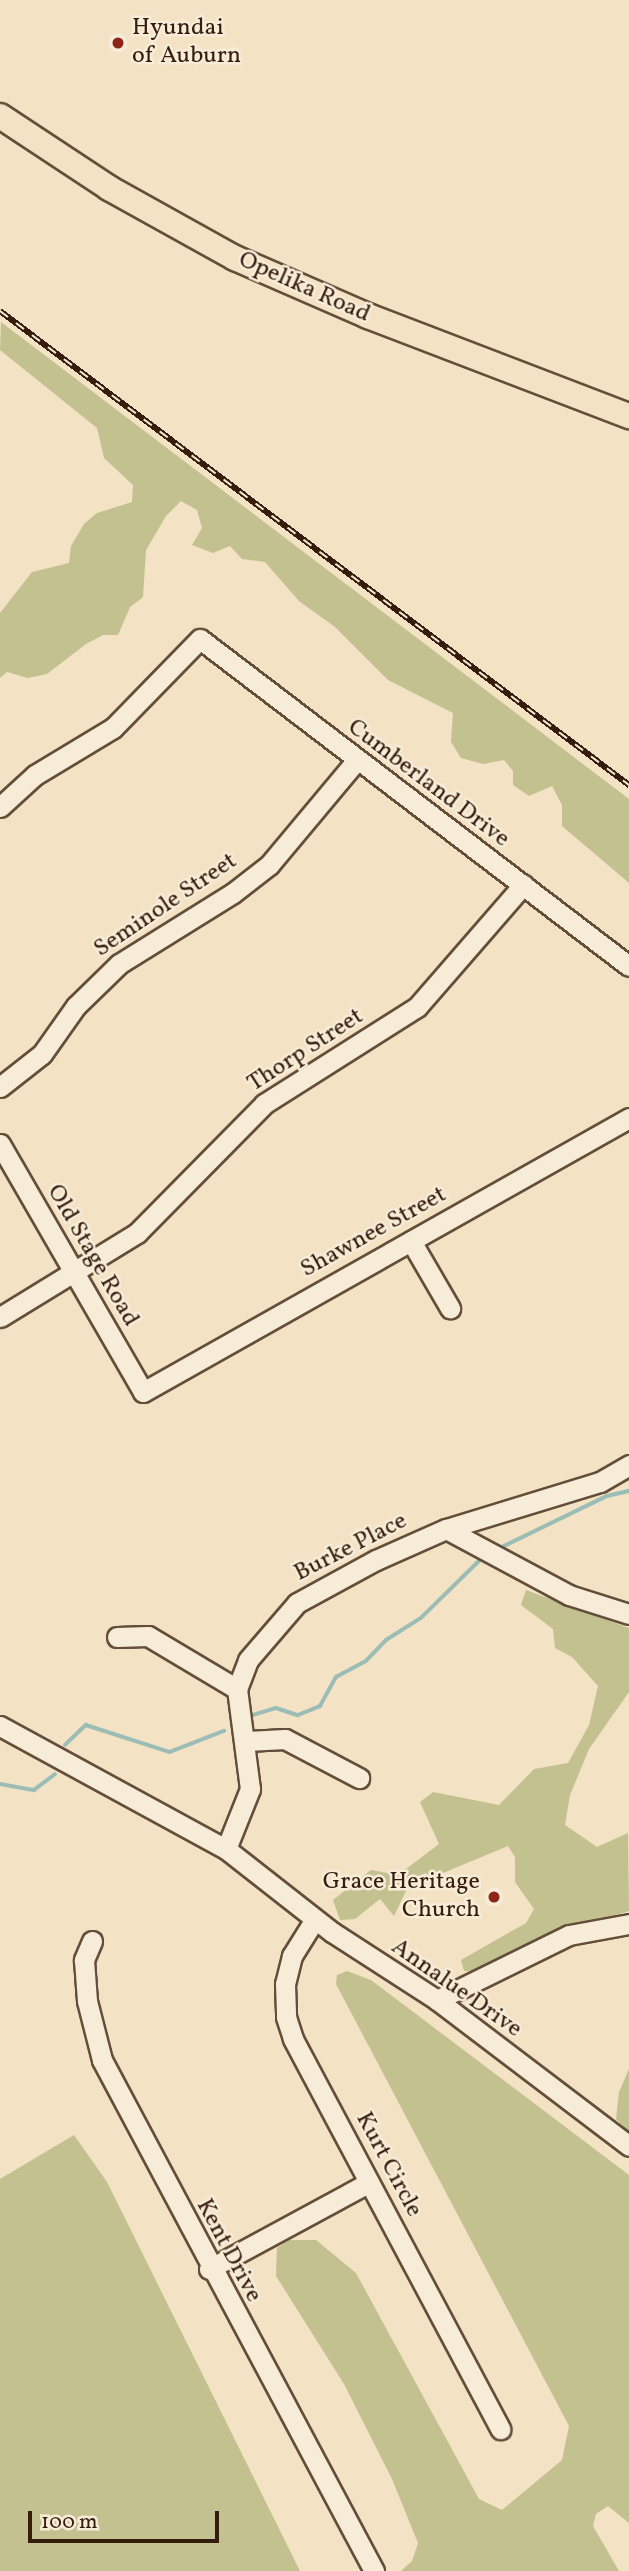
<!DOCTYPE html>
<html>
<head>
<meta charset="utf-8">
<style>
  body { margin:0 }
  #map { position:relative; width:629px; height:2571px; overflow:hidden; background:#f3e2c3; font-family:Vollkorn,serif }
  div>[style] { position:absolute }
  .green>* { inset:0; background:#c2c18f }
  .stream>* { height:3.5px; margin:-1.75px; padding:0 1.75px; transform-origin:1.75px; border-radius:1.75px; background:#9bbdb5 }
  .roads { filter:drop-shadow(2px 0 #644e3a) drop-shadow(-2px 0 #644e3a) drop-shadow(0 2px #644e3a) drop-shadow(0 -2px #644e3a) }
  .minor>* { height:19px; margin:-9.5px; padding:0 9.5px; transform-origin:9.5px; border-radius:9.5px; background:#f7ecd8 }
  .major>* { height:24px; margin:-12px; padding:0 12px; transform-origin:12px; border-radius:12px; background:#f3e2c3 }
  .rail>* { height:6px; margin-top:-3px; transform-origin:0; background:repeating-linear-gradient(90deg,#f7ecd8 0 10px,#351c0d 0 20px); box-sizing:border-box; border-block:2px solid #351c0d }
  .dots>* { width:19px; height:19px; translate:-50% -50%; box-sizing:border-box; border:4px solid #f7ecd8; border-radius:50% }
  span { translate:-50% -50%; white-space:nowrap; text-align:center; line-height:1.15; -webkit-text-stroke:5px #f7ecd8; paint-order:stroke }
  .poi-label { font-size:24px; color:#351c0d }
  .left { translate:0 -50%; text-align:left }
  .right { translate:-100% -50%; text-align:right }
  .street-label { font-size:24px; color:#351c0d }
  .scale { position:absolute; left:28px; top:2511px; width:191px; height:32px; box-sizing:border-box; border:4px solid #351c0d; border-top:0; padding-left:9px; font-size:21px; line-height:24px; white-space:nowrap; color:#351c0d; -webkit-text-stroke:5px #f7ecd8; paint-order:stroke }
</style>
</head>
<body>
<div id="map">
  <div class="green">
    <div style="clip-path:polygon(1px 322px,629px 799px,629px 883px,562px 826px,562px 805px,552px 786px,529px 796px,513px 785px,513px 771px,504px 760px,483px 764px,461px 758px,451px 742px,453px 713px,388px 680px,335px 627px,299px 601px,265px 562px,242px 559px,230px 546px,213px 553px,192px 545px,202px 528px,197px 510px,181px 501px,166px 516px,146px 550px,143px 597px,130px 607px,118px 635px,103px 635px,86px 644px,47px 674px,28px 678px,7px 672px,0 678px,0 613px,32px 572px,69px 563px,71px 546px,84px 524px,97px 513px,132px 502px,133px 485px,104px 458px,97px 428px,0 350px)"></div>
    <div style="clip-path:polygon(526px 1590px,629px 1628px,629px 1692px,589px 1749px,570px 1795px,565px 1825px,597px 1847px,628px 1833px,629px 1911px,550px 1934px,473px 1971px,464px 1971px,461px 1960px,526px 1923px,534px 1909px,515px 1882px,515px 1857px,508px 1846px,419px 1883px,406px 1891px,394px 1916px,380px 1899px,355px 1919px,340px 1920px,333px 1900px,371px 1870px,398px 1875px,439px 1844px,420px 1802px,433px 1792px,499px 1805px,534px 1769px,568px 1763px,589px 1725px,598px 1686px,572px 1657px,555px 1648px,553px 1629px,521px 1605px)"></div>
    <div style="clip-path:polygon(347px 1971px,371px 1980px,629px 2175px,629px 2523px,608px 2506px,596px 2514px,593px 2526px,619px 2571px,401px 2571px,412px 2561px,418px 2543px,392px 2479px,344px 2384px,276px 2276px,277px 2248px,289px 2240px,316px 2240px,356px 2273px,479px 2499px,502px 2510px,562px 2460px,569px 2426px,336px 1984px,337px 1975px)"></div>
    <div style="clip-path:polygon(629px 2069px,629px 2132px,616px 2119px,619px 2092px)"></div>
    <div style="clip-path:polygon(74px 2135px,107px 2182px,300px 2571px,0 2571px,0 2179px)"></div>
  </div>
  <div class="stream">
    <div style="left:502px;top:1547px;width:117px;rotate:-25.9deg"></div>
    <div style="left:607px;top:1496px;width:23px;rotate:-13deg"></div>
    <div style="left:250px;top:1716px;width:27px;rotate:-17deg"></div>
    <div style="left:276px;top:1708px;width:23px;rotate:18deg"></div>
    <div style="left:298px;top:1715px;width:24px;rotate:-22deg"></div>
    <div style="left:320px;top:1706px;width:33px;rotate:-61deg"></div>
    <div style="left:336px;top:1677px;width:34px;rotate:-28deg"></div>
    <div style="left:366px;top:1661px;width:29px;rotate:-46deg"></div>
    <div style="left:386px;top:1640px;width:41px;rotate:-32.2deg"></div>
    <div style="left:421px;top:1618px;width:86px;rotate:-44.5deg"></div>
    <div style="left:65px;top:1745px;width:29px;rotate:-44deg"></div>
    <div style="left:86px;top:1725px;width:88px;rotate:17.8deg"></div>
    <div style="left:170px;top:1752px;width:58px;rotate:-21.3deg"></div>
    <div style="left:0;top:1784px;width:35px;rotate:10deg"></div>
    <div style="left:34px;top:1790px;width:26px;rotate:-37deg"></div>
  </div>
  <div class="roads">
    <div class="minor">
      <div style="left:0;top:807px;width:47px;rotate:-42.4deg"></div>
      <div style="left:35px;top:775px;width:91px;rotate:-31.1deg"></div>
      <div style="left:113px;top:728px;width:124px;rotate:-45.7deg"></div>
      <div style="left:200px;top:639px;width:539px;rotate:37.32deg"></div>
      <div style="left:0;top:1087px;width:53px;rotate:-38.2deg"></div>
      <div style="left:42px;top:1054px;width:59px;rotate:-54.7deg"></div>
      <div style="left:76px;top:1006px;width:60px;rotate:-44.3deg"></div>
      <div style="left:119px;top:964px;width:134px;rotate:-31.9deg"></div>
      <div style="left:233px;top:893px;width:46px;rotate:-37.9deg"></div>
      <div style="left:269px;top:865px;width:136px;rotate:-50.1deg"></div>
      <div style="left:0;top:1144px;width:286px;rotate:60deg"></div>
      <div style="left:143px;top:1392px;width:558px;rotate:-29.41deg"></div>
      <div style="left:411px;top:1241px;width:78px;rotate:59.8deg"></div>
      <div style="left:0;top:1317px;width:161px;rotate:-31.5deg"></div>
      <div style="left:137px;top:1233px;width:181px;rotate:-45.4deg"></div>
      <div style="left:264px;top:1104px;width:181px;rotate:-32.4deg"></div>
      <div style="left:417px;top:1007px;width:162px;rotate:-49deg"></div>
      <div style="left:446px;top:1529px;width:140px;rotate:28.2deg"></div>
      <div style="left:569px;top:1595px;width:63px;rotate:17.6deg"></div>
      <div style="left:117px;top:1637px;width:31px;rotate:-2deg"></div>
      <div style="left:148px;top:1636px;width:104px;rotate:30.8deg"></div>
      <div style="left:0;top:1726px;width:257px;rotate:28.6deg"></div>
      <div style="left:226px;top:1849px;width:135px;rotate:38.1deg"></div>
      <div style="left:332px;top:1932px;width:125px;rotate:32.9deg"></div>
      <div style="left:437px;top:2000px;width:241px;rotate:37.2deg"></div>
      <div style="left:247px;top:1741px;width:38px;rotate:-3deg"></div>
      <div style="left:285px;top:1739px;width:84px;rotate:27.8deg"></div>
      <div style="left:226px;top:1849px;width:65px;rotate:-68.2deg"></div>
      <div style="left:250px;top:1789px;width:101px;rotate:-97.4deg"></div>
      <div style="left:237px;top:1689px;width:31px;rotate:-69deg"></div>
      <div style="left:248px;top:1660px;width:75px;rotate:-49.3deg"></div>
      <div style="left:297px;top:1603px;width:90px;rotate:-28.6deg"></div>
      <div style="left:376px;top:1560px;width:77px;rotate:-23.9deg"></div>
      <div style="left:446px;top:1529px;width:161px;rotate:-17deg"></div>
      <div style="left:600px;top:1482px;width:34px;rotate:-30deg"></div>
      <div style="left:315px;top:1919px;width:44px;rotate:121.9deg"></div>
      <div style="left:292px;top:1956px;width:29px;rotate:104deg"></div>
      <div style="left:285px;top:1984px;width:33px;rotate:88deg"></div>
      <div style="left:286px;top:2017px;width:23px;rotate:72deg"></div>
      <div style="left:293px;top:2039px;width:442px;rotate:62deg"></div>
      <div style="left:92px;top:1941px;width:21px;rotate:113deg"></div>
      <div style="left:84px;top:1960px;width:41px;rotate:85.8deg"></div>
      <div style="left:87px;top:2001px;width:61px;rotate:75.7deg"></div>
      <div style="left:102px;top:2060px;width:579px;rotate:61.97deg"></div>
      <div style="left:437px;top:2000px;width:147px;rotate:-26.2deg"></div>
      <div style="left:569px;top:1935px;width:61px;rotate:-10.4deg"></div>
      <div style="left:209px;top:2269px;width:181px;rotate:-28.4deg"></div>
    </div>
    <div class="major">
      <div style="left:0;top:116px;width:131px;rotate:33.4deg"></div>
      <div style="left:109px;top:188px;width:144px;rotate:29.1deg"></div>
      <div style="left:235px;top:258px;width:145px;rotate:23.6deg"></div>
      <div style="left:368px;top:316px;width:280px;rotate:21deg"></div>
    </div>
  </div>
  <div class="rail">
    <div style="left:0;top:311px;width:788px;rotate:37deg"></div>
  </div>
  <div class="dots">
    <div style="left:118px;top:43px;background:#8f2418"></div>
    <div style="left:494px;top:1897px;background:#8f2418"></div>
  </div>
  <div class="poi-label">
    <span class="left" style="left:132px;top:43px">Hyundai<br>of Auburn</span>
    <span class="right" style="left:480px;top:1897px">Grace Heritage<br>Church</span>
  </div>
  <div class="street-label">
    <span style="left:304px;top:288px;rotate:24deg">Opelika Road</span>
    <span style="left:428px;top:784px;rotate:37deg">Cumberland Drive</span>
    <span style="left:166px;top:906px;rotate:-34deg">Seminole Street</span>
    <span style="left:306px;top:1051px;rotate:-33deg">Thorp Street</span>
    <span style="left:374px;top:1233px;rotate:-29deg">Shawnee Street</span>
    <span style="left:92px;top:1256px;rotate:60deg">Old Stage Road</span>
    <span style="left:351px;top:1548px;rotate:-27deg">Burke Place</span>
    <span style="left:456px;top:1989px;rotate:35deg">Annalue Drive</span>
    <span style="left:388px;top:2165px;rotate:62deg">Kurt Circle</span>
    <span style="left:228px;top:2251px;rotate:62deg">Kent Drive</span>
  </div>
  <div class="scale">100 m</div>
</div>
</body>
</html>
